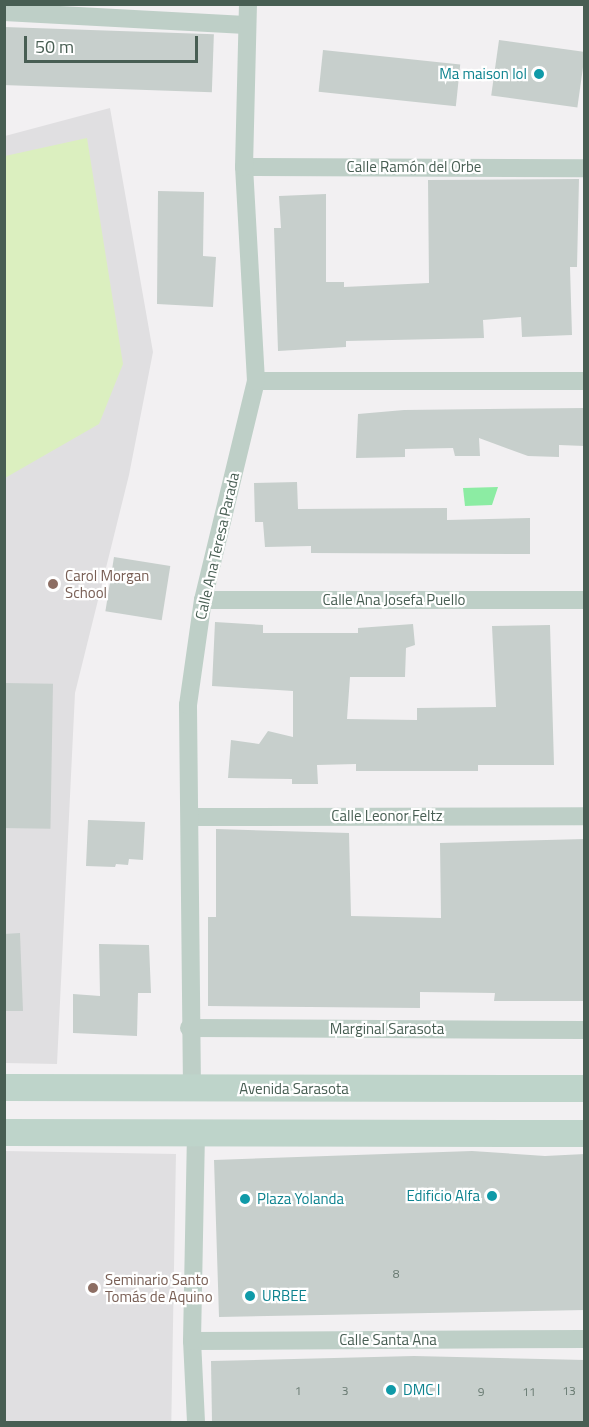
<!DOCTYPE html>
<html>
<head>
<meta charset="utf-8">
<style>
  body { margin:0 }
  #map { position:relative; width:589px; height:1427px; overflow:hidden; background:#f2f0f2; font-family:"Titillium Web",sans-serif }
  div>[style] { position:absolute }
  .education>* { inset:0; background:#e0dfe1; transform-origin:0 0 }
  .green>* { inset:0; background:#dbefbf }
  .water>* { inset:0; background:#8ceca3 }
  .building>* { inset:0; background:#c7cfcc; transform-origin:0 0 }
  .street>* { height:18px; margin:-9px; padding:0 9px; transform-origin:9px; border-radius:9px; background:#becfc7 }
  .secondary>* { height:27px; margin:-13.5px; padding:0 13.5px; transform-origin:13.5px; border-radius:13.5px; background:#bed4ca }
  .dots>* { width:16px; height:16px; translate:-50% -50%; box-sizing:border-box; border:3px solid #fff; border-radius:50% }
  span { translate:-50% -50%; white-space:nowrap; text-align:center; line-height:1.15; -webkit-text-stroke:4.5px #fff; paint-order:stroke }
  .number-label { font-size:12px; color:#687a71 }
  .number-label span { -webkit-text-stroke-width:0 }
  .culture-label { font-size:15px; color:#0d838f }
  .right { translate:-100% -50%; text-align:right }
  .left { translate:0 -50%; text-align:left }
  .street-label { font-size:15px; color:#485e53 }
  .education-label { font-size:15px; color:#785e54 }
  .frame { position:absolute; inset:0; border:6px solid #485e53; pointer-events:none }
  .scale { position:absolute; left:24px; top:36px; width:174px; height:27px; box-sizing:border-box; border:3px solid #485e53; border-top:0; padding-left:8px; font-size:18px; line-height:21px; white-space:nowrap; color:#485e53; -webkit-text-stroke:4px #fff; paint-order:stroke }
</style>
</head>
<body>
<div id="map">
  <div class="education">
    <div style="clip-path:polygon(110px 108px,153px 352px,129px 475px,75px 693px,57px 1064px,5px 1063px,5px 136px)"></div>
    <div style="left:5px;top:1151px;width:171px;height:271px;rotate:1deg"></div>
  </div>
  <div class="green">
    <div style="clip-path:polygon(87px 138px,123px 364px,99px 424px,5px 478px,5px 156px)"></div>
  </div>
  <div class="water">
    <div style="clip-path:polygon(498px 487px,492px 505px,465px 506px,463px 488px)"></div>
  </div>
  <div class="building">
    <div style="left:4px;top:27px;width:210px;height:58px;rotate:2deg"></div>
    <div style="left:499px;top:40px;width:87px;height:56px;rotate:8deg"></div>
    <div style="left:323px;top:50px;width:138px;height:42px;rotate:6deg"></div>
    <div style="clip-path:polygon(579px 179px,577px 267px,570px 267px,572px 335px,522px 337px,521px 317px,483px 320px,484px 338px,346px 341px,346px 347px,278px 351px,274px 228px,281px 228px,279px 196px,326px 194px,326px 282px,344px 282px,344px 287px,429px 283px,428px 180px)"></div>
    <div style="clip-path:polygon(158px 191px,204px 192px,203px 256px,216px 257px,213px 307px,157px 304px)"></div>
    <div style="clip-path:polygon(585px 408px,585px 446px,559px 445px,559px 457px,528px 456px,479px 438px,480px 456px,455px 456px,453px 448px,405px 449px,405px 457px,356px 458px,358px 414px,404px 410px)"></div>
    <div style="clip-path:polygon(297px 482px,298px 509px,447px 508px,447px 520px,530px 518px,530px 554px,311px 553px,311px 546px,265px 547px,263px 522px,255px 522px,254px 483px)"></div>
    <div style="left:114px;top:557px;width:57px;height:55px;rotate:9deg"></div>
    <div style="clip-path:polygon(215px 622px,263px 625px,263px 633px,358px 633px,358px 628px,413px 624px,415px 645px,406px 648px,405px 677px,350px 677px,347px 719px,417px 720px,417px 708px,496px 707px,492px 626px,550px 625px,554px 765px,478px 765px,478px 771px,356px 771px,356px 764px,317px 765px,318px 784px,292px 784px,292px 779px,228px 778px,231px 740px,259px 744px,268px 731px,293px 737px,293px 691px,212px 686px)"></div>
    <div style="left:4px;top:683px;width:49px;height:145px;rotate:1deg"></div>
    <div style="clip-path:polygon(88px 820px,145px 822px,143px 860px,129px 859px,128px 865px,116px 864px,115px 867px,86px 866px)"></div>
    <div style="clip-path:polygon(216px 829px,349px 833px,351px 916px,441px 918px,440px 843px,585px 839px,585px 1001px,494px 1001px,495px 993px,420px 992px,420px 1008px,208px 1006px,208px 917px,216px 917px)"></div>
    <div style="clip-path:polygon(20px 933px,23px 1011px,4px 1011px,4px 934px)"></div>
    <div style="clip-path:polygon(99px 944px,149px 945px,151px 993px,138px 993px,137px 1036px,73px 1033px,73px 994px,100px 996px)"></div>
    <div style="clip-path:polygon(472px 1151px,545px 1156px,585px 1154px,585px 1310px,219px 1317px,214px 1160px)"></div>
    <div style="clip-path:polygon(414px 1356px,585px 1360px,585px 1422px,212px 1422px,211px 1361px)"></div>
  </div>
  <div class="street">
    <div style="left:4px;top:12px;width:242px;rotate:3.1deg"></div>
    <div style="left:244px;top:167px;width:340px;rotate:0.2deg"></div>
    <div style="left:256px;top:381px;width:328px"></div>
    <div style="left:203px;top:600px;width:381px"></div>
    <div style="left:190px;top:817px;width:394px;rotate:-0.1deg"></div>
    <div style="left:189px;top:1028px;width:395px;rotate:0.3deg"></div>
    <div style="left:192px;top:1089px;width:384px;rotate:-90.6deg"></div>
    <div style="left:188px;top:705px;width:106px;rotate:-81.9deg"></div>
    <div style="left:203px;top:600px;width:225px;rotate:-76.4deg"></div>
    <div style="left:256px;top:381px;width:214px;rotate:-93.2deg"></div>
    <div style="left:244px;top:167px;width:163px;rotate:-88.6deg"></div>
    <div style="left:192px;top:1341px;width:392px;rotate:-0.3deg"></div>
    <div style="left:196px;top:1422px;width:81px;rotate:-92.8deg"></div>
    <div style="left:192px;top:1341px;width:208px;rotate:-88.9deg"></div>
  </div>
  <div class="secondary">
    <div style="left:4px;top:1087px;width:580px;rotate:0.1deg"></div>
    <div style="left:4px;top:1132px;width:580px;rotate:0.1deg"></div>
  </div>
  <div class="dots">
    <div style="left:539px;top:74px;background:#0f9aa8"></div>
    <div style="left:53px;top:584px;background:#8d6e63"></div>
    <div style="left:492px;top:1196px;background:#0f9aa8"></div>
    <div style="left:245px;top:1199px;background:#0f9aa8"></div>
    <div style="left:93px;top:1288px;background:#8d6e63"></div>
    <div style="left:250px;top:1296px;background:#0f9aa8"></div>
    <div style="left:391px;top:1390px;background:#0f9aa8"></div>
  </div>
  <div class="number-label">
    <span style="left:396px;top:1274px">8</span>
    <span style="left:298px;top:1391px">1</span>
    <span style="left:345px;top:1391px">3</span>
    <span style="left:569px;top:1391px">13</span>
    <span style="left:481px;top:1392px">9</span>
    <span style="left:529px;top:1392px">11</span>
  </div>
  <div class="culture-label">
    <span class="right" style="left:527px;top:74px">Ma maison lol</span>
    <span class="right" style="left:480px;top:1196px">Edificio Alfa</span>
    <span class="left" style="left:257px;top:1199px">Plaza Yolanda</span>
    <span class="left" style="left:262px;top:1296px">URBEE</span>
    <span class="left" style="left:403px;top:1390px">DMC I</span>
  </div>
  <div class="street-label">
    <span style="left:414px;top:167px">Calle Ramón del Orbe</span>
    <span style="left:217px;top:546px;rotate:-77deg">Calle Ana Teresa Parada</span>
    <span style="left:394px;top:600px">Calle Ana Josefa Puello</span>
    <span style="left:387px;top:816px">Calle Leonor Feltz</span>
    <span style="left:387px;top:1029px">Marginal Sarasota</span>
    <span style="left:294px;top:1089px">Avenida Sarasota</span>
    <span style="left:388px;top:1340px">Calle Santa Ana</span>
  </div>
  <div class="education-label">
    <span class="left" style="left:65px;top:584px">Carol Morgan<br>School</span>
    <span class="left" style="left:105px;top:1288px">Seminario Santo<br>Tomás de Aquino</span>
  </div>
  <div class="frame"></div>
  <div class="scale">50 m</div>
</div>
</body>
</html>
